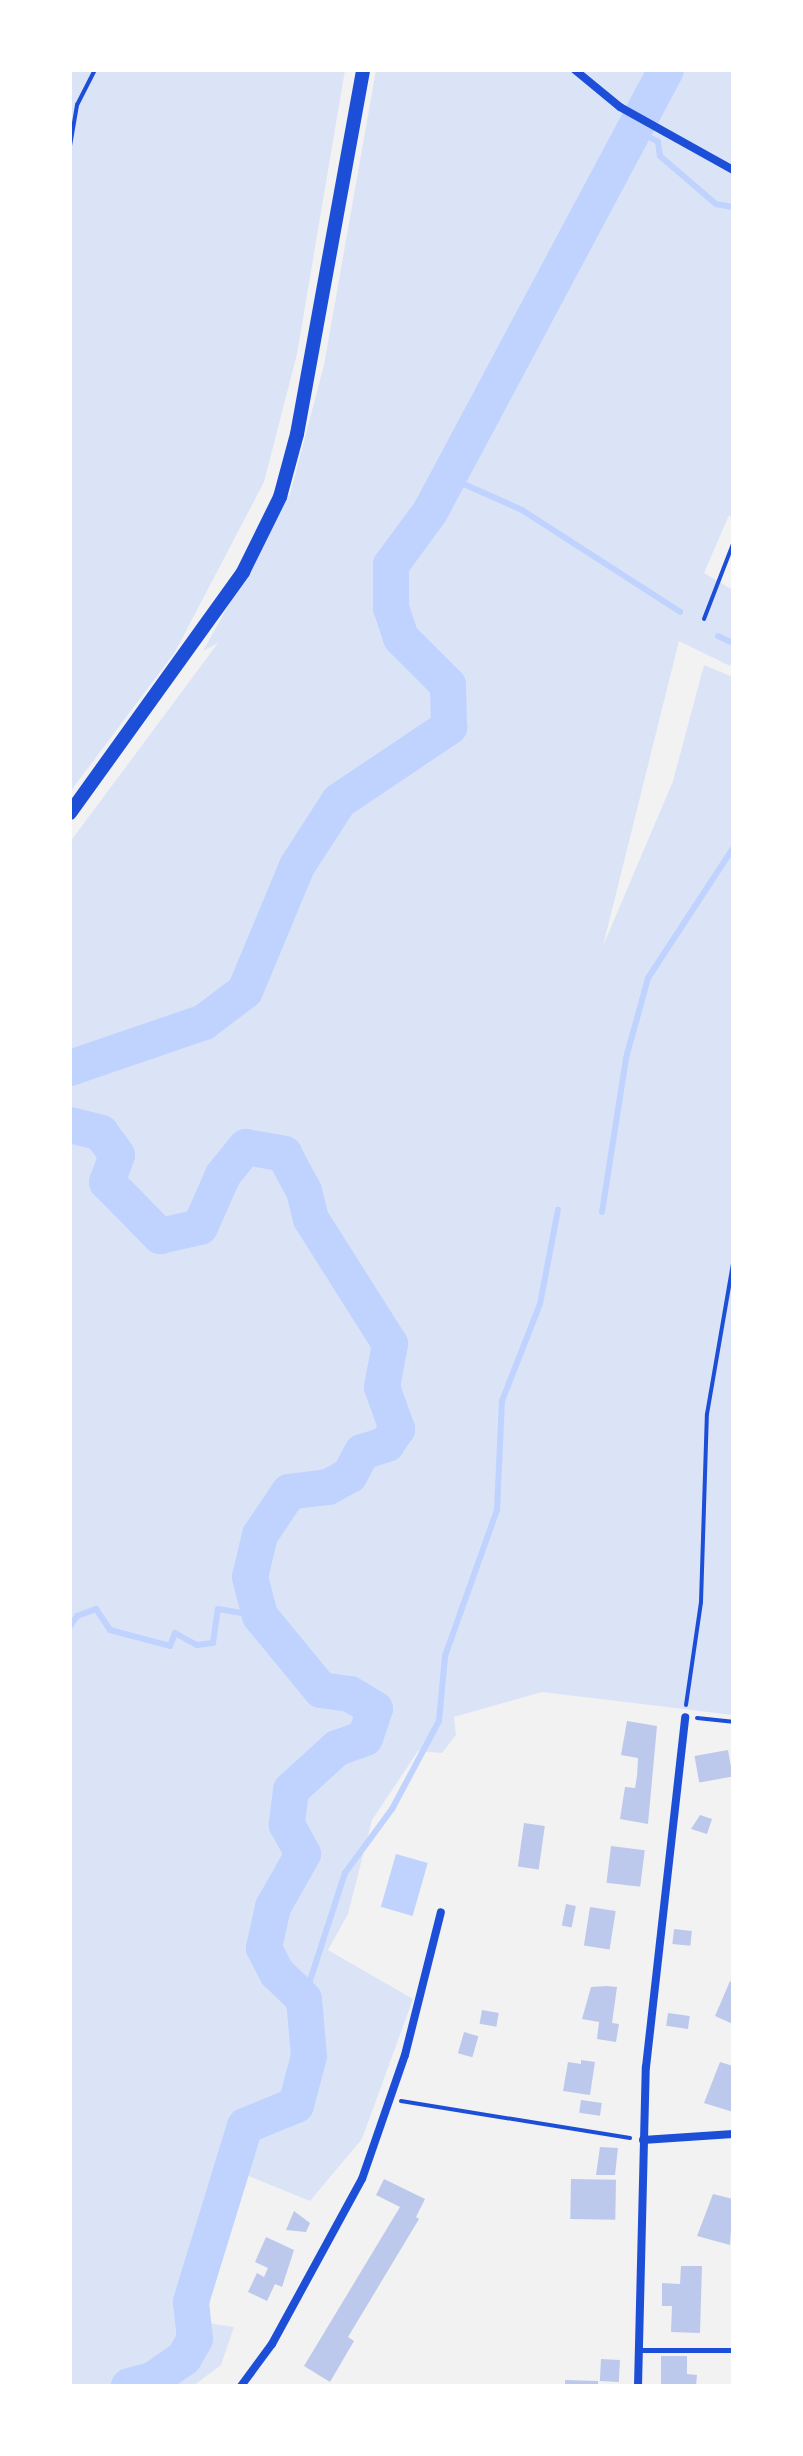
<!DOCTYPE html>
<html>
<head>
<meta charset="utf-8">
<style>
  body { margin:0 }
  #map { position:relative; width:803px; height:2456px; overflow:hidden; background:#f2f2f2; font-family:Overpass,sans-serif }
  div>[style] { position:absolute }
  .green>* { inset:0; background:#dbe4f7 }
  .water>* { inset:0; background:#bfd3fe; transform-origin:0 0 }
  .stream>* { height:6px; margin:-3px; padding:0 3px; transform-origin:3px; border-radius:3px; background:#bfd3fe }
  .river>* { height:36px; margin:-18px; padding:0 18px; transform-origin:18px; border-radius:18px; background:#bfd3fe }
  .building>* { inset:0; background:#bdc9ec; transform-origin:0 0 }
  .path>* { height:4px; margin:-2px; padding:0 2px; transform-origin:2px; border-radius:2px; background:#1d4ed8 }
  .service>* { height:5px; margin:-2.5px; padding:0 2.5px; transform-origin:2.5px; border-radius:2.5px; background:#1d4ed8 }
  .minor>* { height:8px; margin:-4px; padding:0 4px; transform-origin:4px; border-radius:4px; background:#1d4ed8 }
  .secondary>* { height:14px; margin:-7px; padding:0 7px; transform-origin:7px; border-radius:7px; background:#1d4ed8 }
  span { translate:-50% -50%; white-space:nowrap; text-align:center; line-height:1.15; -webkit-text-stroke:6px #fff; paint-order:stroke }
  .frame { position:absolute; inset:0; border:72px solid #fff; pointer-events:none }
</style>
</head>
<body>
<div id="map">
  <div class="green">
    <div style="clip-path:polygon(70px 70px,345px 70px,297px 354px,264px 482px,175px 652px,70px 792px)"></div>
    <div style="clip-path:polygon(376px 70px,733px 70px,733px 519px,729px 515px,704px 573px,733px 590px,733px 658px,730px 666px,679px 641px,603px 946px,673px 781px,704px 665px,733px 677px,733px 1715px,542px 1692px,454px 1717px,456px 1735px,442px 1753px,418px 1751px,372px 1820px,348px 1914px,328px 1950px,413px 1999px,362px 2139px,310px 2201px,246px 2175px,217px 2237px,202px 2322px,234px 2327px,221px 2365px,193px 2386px,70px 2386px,70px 842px,218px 643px,203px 651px,290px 494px,324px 365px)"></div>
  </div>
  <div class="water">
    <div style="left:396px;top:1854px;width:33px;height:55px;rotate:16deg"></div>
  </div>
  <div class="stream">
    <div style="left:635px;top:129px;width:26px;rotate:29deg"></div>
    <div style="left:658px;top:142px;width:14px;rotate:82deg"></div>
    <div style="left:660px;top:156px;width:74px;rotate:40.6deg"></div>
    <div style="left:716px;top:204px;width:17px;rotate:10deg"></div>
    <div style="left:448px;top:477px;width:81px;rotate:24deg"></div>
    <div style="left:522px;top:510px;width:188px;rotate:32.8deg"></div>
    <div style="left:718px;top:636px;width:17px;rotate:25deg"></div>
    <div style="left:602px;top:1212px;width:156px;rotate:-81.1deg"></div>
    <div style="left:626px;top:1058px;width:83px;rotate:-74.6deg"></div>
    <div style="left:648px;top:978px;width:155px;rotate:-56.8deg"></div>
    <div style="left:70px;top:1626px;width:12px;rotate:-55deg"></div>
    <div style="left:77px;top:1616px;width:20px;rotate:-20deg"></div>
    <div style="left:96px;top:1609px;width:25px;rotate:56deg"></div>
    <div style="left:110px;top:1630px;width:62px;rotate:14.9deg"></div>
    <div style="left:170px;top:1646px;width:14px;rotate:-69deg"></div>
    <div style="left:175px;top:1633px;width:25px;rotate:29deg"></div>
    <div style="left:197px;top:1645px;width:16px;rotate:-7deg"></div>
    <div style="left:213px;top:1643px;width:34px;rotate:-82deg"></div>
    <div style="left:218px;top:1609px;width:43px;rotate:9.5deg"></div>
    <div style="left:304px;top:1999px;width:133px;rotate:-72deg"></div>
    <div style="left:345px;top:1873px;width:79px;rotate:-53.7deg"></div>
    <div style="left:392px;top:1809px;width:100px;rotate:-61.9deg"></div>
    <div style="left:439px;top:1721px;width:65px;rotate:-84.7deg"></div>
    <div style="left:445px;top:1656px;width:155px;rotate:-70.4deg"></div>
    <div style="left:497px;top:1510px;width:109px;rotate:-87.4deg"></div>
    <div style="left:502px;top:1401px;width:104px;rotate:-68.6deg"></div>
    <div style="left:540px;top:1304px;width:96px;rotate:-79.2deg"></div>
  </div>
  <div class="river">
    <div style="left:70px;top:1068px;width:142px;rotate:-18.9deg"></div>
    <div style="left:204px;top:1022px;width:51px;rotate:-37.1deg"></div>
    <div style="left:245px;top:991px;width:135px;rotate:-67.4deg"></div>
    <div style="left:297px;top:866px;width:77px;rotate:-57.1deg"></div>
    <div style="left:339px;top:801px;width:133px;rotate:-33.9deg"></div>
    <div style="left:449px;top:727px;width:42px;rotate:-91.4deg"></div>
    <div style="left:448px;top:685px;width:66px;rotate:-135deg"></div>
    <div style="left:401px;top:638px;width:32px;rotate:-108deg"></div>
    <div style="left:391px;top:608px;width:43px;rotate:-90deg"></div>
    <div style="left:391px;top:565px;width:66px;rotate:-53.7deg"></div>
    <div style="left:430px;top:512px;width:501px;rotate:-61.9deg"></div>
    <div style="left:70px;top:1125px;width:32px;rotate:14deg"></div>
    <div style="left:101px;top:1133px;width:27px;rotate:54deg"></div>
    <div style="left:117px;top:1155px;width:29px;rotate:110deg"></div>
    <div style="left:107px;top:1182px;width:76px;rotate:45.5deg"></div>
    <div style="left:160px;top:1236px;width:41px;rotate:-12.7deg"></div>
    <div style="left:200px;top:1227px;width:57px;rotate:-66.1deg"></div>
    <div style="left:223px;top:1175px;width:36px;rotate:-51deg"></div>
    <div style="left:246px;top:1147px;width:39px;rotate:10deg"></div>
    <div style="left:284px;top:1154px;width:42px;rotate:61.6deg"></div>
    <div style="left:304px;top:1191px;width:29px;rotate:76deg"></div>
    <div style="left:311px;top:1219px;width:148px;rotate:57.7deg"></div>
    <div style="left:390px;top:1344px;width:44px;rotate:100.5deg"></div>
    <div style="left:382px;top:1387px;width:45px;rotate:70.3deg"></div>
    <div style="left:397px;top:1429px;width:18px;rotate:124deg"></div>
    <div style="left:387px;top:1444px;width:26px;rotate:162deg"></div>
    <div style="left:362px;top:1452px;width:26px;rotate:118deg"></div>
    <div style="left:350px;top:1475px;width:25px;rotate:151deg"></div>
    <div style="left:328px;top:1487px;width:39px;rotate:173deg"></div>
    <div style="left:289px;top:1492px;width:52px;rotate:124deg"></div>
    <div style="left:260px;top:1535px;width:43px;rotate:103.4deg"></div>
    <div style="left:250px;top:1577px;width:40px;rotate:75.6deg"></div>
    <div style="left:260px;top:1616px;width:96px;rotate:50.5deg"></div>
    <div style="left:321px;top:1690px;width:29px;rotate:8deg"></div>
    <div style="left:350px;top:1694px;width:29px;rotate:31deg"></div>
    <div style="left:375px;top:1709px;width:31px;rotate:109deg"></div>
    <div style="left:365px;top:1738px;width:30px;rotate:160deg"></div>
    <div style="left:337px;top:1748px;width:62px;rotate:137.6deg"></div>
    <div style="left:291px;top:1790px;width:35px;rotate:97deg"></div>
    <div style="left:287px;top:1825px;width:33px;rotate:61deg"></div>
    <div style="left:303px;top:1854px;width:61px;rotate:119.5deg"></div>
    <div style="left:273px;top:1907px;width:42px;rotate:102.4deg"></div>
    <div style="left:264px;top:1948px;width:28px;rotate:63deg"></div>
    <div style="left:277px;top:1973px;width:37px;rotate:44deg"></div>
    <div style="left:304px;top:1999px;width:57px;rotate:85deg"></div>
    <div style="left:309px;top:2056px;width:51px;rotate:104.9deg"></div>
    <div style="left:296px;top:2105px;width:55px;rotate:157.6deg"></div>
    <div style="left:245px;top:2126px;width:184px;rotate:107.1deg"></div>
    <div style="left:191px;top:2302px;width:37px;rotate:84deg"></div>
    <div style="left:195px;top:2339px;width:22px;rotate:120deg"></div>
    <div style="left:184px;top:2358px;width:39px;rotate:145deg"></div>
    <div style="left:152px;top:2380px;width:24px;rotate:165deg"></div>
  </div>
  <div class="building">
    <div style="clip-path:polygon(627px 1721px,657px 1726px,648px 1824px,620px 1819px,625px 1787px,635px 1788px,637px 1776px,638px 1758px,621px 1755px)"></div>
    <div style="left:728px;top:1750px;width:27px;height:34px;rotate:80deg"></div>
    <div style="clip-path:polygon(700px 1815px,712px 1819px,707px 1834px,691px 1829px)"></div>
    <div style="left:524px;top:1823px;width:21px;height:44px;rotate:8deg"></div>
    <div style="left:611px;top:1846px;width:34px;height:37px;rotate:7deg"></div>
    <div style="left:566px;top:1904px;width:10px;height:22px;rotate:11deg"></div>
    <div style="left:590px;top:1907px;width:26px;height:39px;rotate:9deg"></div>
    <div style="left:674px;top:1929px;width:18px;height:15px;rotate:6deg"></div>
    <div style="clip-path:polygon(730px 1981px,733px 1983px,733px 2024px,715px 2016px)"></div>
    <div style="clip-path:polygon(607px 1986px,617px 1987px,612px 2023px,619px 2024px,616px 2042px,597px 2039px,599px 2022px,582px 2019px,591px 1987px)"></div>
    <div style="left:482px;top:2010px;width:17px;height:14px;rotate:10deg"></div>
    <div style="left:668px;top:2013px;width:22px;height:13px;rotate:8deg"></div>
    <div style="left:464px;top:2032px;width:15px;height:22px;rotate:16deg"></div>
    <div style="clip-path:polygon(581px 2060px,595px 2062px,590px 2095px,563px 2091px,568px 2062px,581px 2064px)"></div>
    <div style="clip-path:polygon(720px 2062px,733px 2066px,733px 2112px,704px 2103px)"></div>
    <div style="left:581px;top:2100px;width:21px;height:13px;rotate:8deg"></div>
    <div style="clip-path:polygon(600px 2147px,618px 2148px,615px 2175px,596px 2175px)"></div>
    <div style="clip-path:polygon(384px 2179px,425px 2199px,416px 2217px,419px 2219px,348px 2337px,354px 2341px,330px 2382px,304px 2366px,400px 2207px,376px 2195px)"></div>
    <div style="left:571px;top:2179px;width:45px;height:40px;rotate:1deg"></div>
    <div style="clip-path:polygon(713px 2194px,733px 2199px,730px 2245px,697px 2236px)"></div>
    <div style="clip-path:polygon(294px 2211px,310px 2223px,306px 2232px,286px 2230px)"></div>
    <div style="clip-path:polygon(266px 2237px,294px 2250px,282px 2287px,275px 2284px,267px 2301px,248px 2292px,257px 2273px,264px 2277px,268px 2268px,255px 2262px)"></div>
    <div style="clip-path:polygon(681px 2266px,702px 2266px,700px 2333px,671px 2332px,672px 2306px,662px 2306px,662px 2283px,680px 2284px)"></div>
    <div style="clip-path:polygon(661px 2356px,687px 2356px,687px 2374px,697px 2375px,696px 2386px,661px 2386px)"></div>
    <div style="left:601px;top:2359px;width:19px;height:22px;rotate:3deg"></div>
    <div style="clip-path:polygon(565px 2380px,598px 2381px,598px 2386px,565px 2386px)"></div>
  </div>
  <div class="path">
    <div style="left:70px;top:146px;width:42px;rotate:-80.3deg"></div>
    <div style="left:77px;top:105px;width:39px;rotate:-63deg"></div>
    <div style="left:70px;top:172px;width:37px;rotate:90deg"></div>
    <div style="left:704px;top:619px;width:80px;rotate:-68.9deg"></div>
    <div style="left:686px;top:1705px;width:104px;rotate:-81.7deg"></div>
    <div style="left:701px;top:1602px;width:188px;rotate:-88.2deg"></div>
    <div style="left:707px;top:1414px;width:153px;rotate:-80.2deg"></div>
    <div style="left:697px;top:1718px;width:36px;rotate:6deg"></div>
    <div style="left:401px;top:2101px;width:232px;rotate:9.2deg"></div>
  </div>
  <div class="service">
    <div style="left:639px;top:2350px;width:94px"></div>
  </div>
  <div class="minor">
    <div style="left:575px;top:70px;width:58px;rotate:39.4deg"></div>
    <div style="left:620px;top:107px;width:129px;rotate:29.1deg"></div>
    <div style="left:643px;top:2140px;width:90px;rotate:-3.8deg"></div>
    <div style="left:241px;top:2386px;width:52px;rotate:-53.6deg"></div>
    <div style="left:272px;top:2344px;width:188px;rotate:-61.4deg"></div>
    <div style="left:362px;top:2179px;width:131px;rotate:-70.9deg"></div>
    <div style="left:405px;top:2055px;width:147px;rotate:-75.9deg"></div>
    <div style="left:638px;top:2386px;width:319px;rotate:-88.6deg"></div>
    <div style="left:646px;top:2067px;width:352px;rotate:-83.6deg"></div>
  </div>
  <div class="secondary">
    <div style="left:70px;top:813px;width:297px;rotate:-54.3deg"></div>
    <div style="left:243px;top:572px;width:84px;rotate:-63.7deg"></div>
    <div style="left:280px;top:497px;width:65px;rotate:-74.9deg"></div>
    <div style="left:297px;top:434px;width:370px;rotate:-79.7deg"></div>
  </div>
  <div class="frame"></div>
</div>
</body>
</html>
